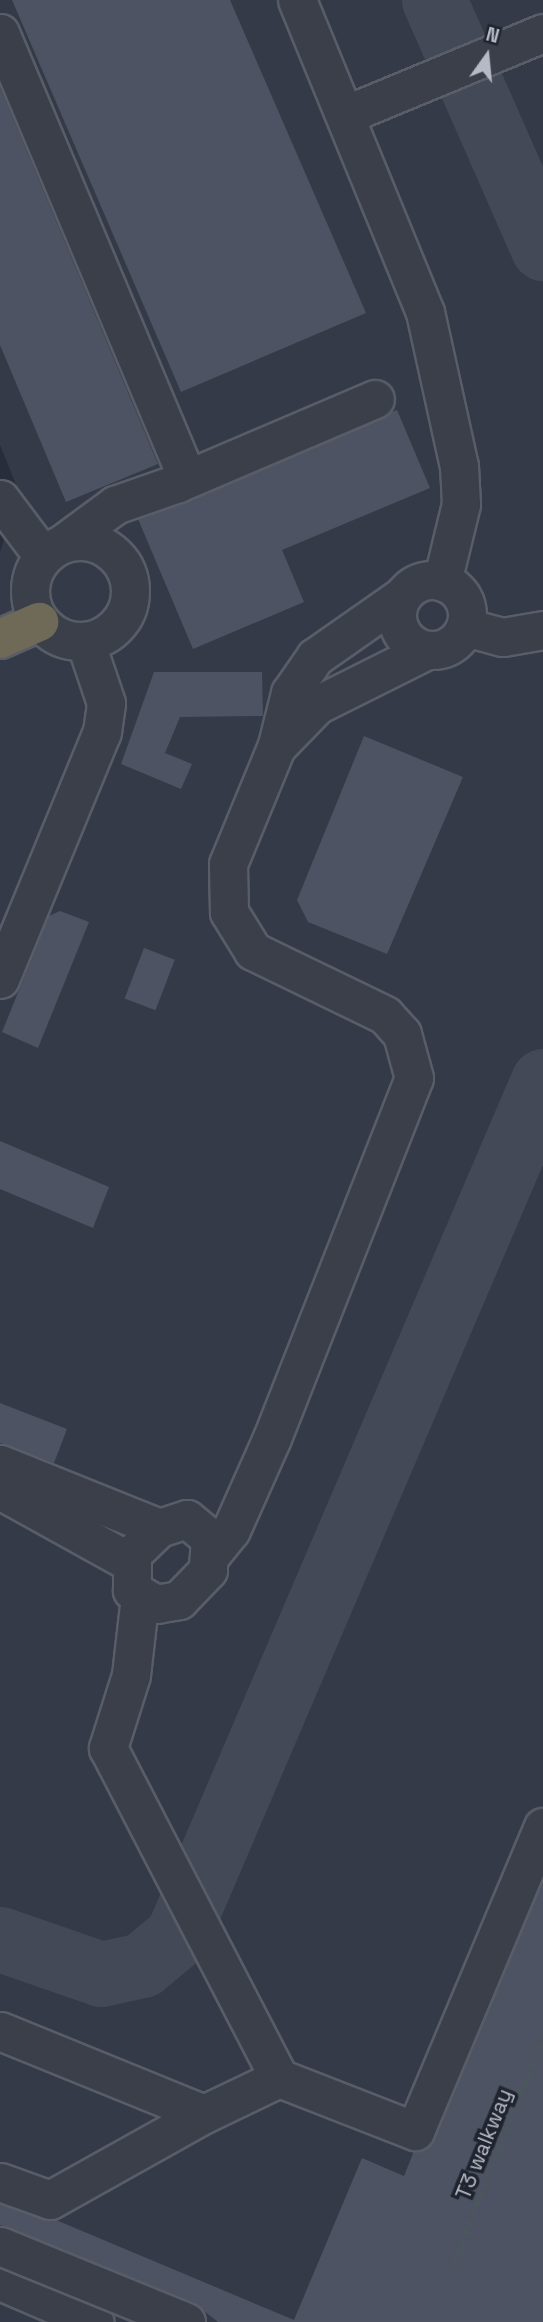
<!DOCTYPE html>
<html>
<head>
<meta charset="utf-8">
<style>
  body { margin:0 }
  #map { position:relative; width:543px; height:2322px; overflow:hidden; background:#272d3a; font-family:"Space Grotesk",sans-serif }
  div>[style] { position:absolute }
  .airport>* { inset:0; background:#343a47 }
  .taxiway>* { height:65px; margin:-32.5px; padding:0 32.5px; transform-origin:32.5px; border-radius:32.5px; background:#434956 }
  .building>* { inset:0; background:#4d5362; transform-origin:0 0 }
  .path>* { height:4.5px; margin-top:-2.25px; transform-origin:0; background:repeating-linear-gradient(90deg,#4a585c 0 5px,transparent 0 10px) }
  .roads { filter:drop-shadow(2px 0 #585d68) drop-shadow(-2px 0 #585d68) drop-shadow(0 2px #585d68) drop-shadow(0 -2px #585d68) }
  .minor>* { height:37px; margin:-18.5px; padding:0 18.5px; transform-origin:18.5px; border-radius:18.5px; background:#3a3f4a }
  .minor>.ring { margin:-18.5px; padding:0; box-sizing:content-box; background:none; border:37px solid #3a3f4a; border-radius:50% }
  .highway>* { height:38px; margin:-19px; padding:0 19px; transform-origin:19px; border-radius:19px; background:#6f6958 }
  .bridges { filter:drop-shadow(2px 0 #585d68) drop-shadow(-2px 0 #585d68) drop-shadow(0 2px #585d68) drop-shadow(0 -2px #585d68) }
  .minor-bridge>* { height:37px; margin:-18.5px; padding:0 18.5px; transform-origin:18.5px; border-radius:18.5px; background:#3a3f4a }
  span { translate:-50% -50%; white-space:nowrap; text-align:center; line-height:1.15; -webkit-text-stroke:7px #1f242f; paint-order:stroke }
  .street-label { font-size:21px; color:#b6bac6 }
  .north { position:absolute; left:452px; top:21px; width:70px; height:70px; -webkit-text-stroke:5px #1f242f; paint-order:stroke; rotate:15deg; font-size:19px; font-weight:700; line-height:28px; text-align:center; color:#b6bac6 }
  .north::after { content:''; display:block; margin:auto; width:24px; height:32px; background:#b6bac6; clip-path:polygon(50% 0,100% 100%,50% 72%,0 100%) }
</style>
</head>
<body>
<div id="map">
  <div class="airport">
    <div style="clip-path:polygon(0 0,543px 0,543px 2322px,0 2322px,0 552px,19px 492px,0 445px)"></div>
  </div>
  <div class="taxiway">
    <div style="left:434px;top:0;width:271px;rotate:66.3deg"></div>
    <div style="left:0;top:1939px;width:107px;rotate:19.1deg"></div>
    <div style="left:101px;top:1974px;width:42px;rotate:-12.4deg"></div>
    <div style="left:142px;top:1965px;width:45px;rotate:-39.6deg"></div>
    <div style="left:177px;top:1936px;width:930px;rotate:-66.83deg"></div>
  </div>
  <div class="building">
    <div style="clip-path:polygon(12px 0,230px 0,366px 313px,181px 392px)"></div>
    <div style="clip-path:polygon(0 87px,158px 464px,66px 502px,0 345px)"></div>
    <div style="clip-path:polygon(397px 410px,430px 488px,282px 550px,304px 602px,193px 649px,138px 519px)"></div>
    <div style="clip-path:polygon(154px 672px,262px 672px,263px 716px,180px 717px,165px 753px,192px 764px,181px 789px,121px 764px)"></div>
    <div style="clip-path:polygon(364px 736px,463px 777px,387px 954px,308px 922px,297px 900px)"></div>
    <div style="clip-path:polygon(60px 911px,89px 922px,38px 1048px,2px 1032px,49px 916px)"></div>
    <div style="left:144px;top:948px;width:33px;height:54px;rotate:21deg"></div>
    <div style="clip-path:polygon(0 1141px,109px 1187px,93px 1228px,0 1189px)"></div>
    <div style="clip-path:polygon(0 1403px,67px 1429px,54px 1463px,0 1443px)"></div>
    <div style="clip-path:polygon(543px 1881px,543px 2322px,218px 2322px,194px 2303px,0 2225px,0 2204px,56px 2220px,294px 2320px,362px 2158px,404px 2176px,414px 2151px,434px 2139px)"></div>
  </div>
  <div class="path">
    <div style="left:454px;top:2262px;width:242px;rotate:-68.4deg"></div>
  </div>
  <div class="roads">
    <div class="minor">
      <div style="left:297px;top:0;width:337px;rotate:67.7deg"></div>
      <div style="left:425px;top:312px;width:158px;rotate:77.6deg"></div>
      <div style="left:459px;top:466px;width:38px;rotate:87deg"></div>
      <div style="left:461px;top:504px;width:80px;rotate:103.7deg"></div>
      <div style="left:0;top:33px;width:472px;rotate:67.2deg"></div>
      <div style="left:183px;top:468px;width:16px;rotate:108deg"></div>
      <div style="left:178px;top:483px;width:67px;rotate:160.8deg"></div>
      <div style="left:115px;top:505px;width:66px;rotate:143.7deg"></div>
      <div style="left:345px;top:115px;width:214px;rotate:-22.5deg"></div>
      <div style="left:178px;top:483px;width:214px;rotate:-23.1deg"></div>
      <div style="left:0;top:499px;width:71px;rotate:53deg"></div>
      <div class="ring" style="left:30px;top:541px;width:63px;height:63px"></div>
      <div class="ring" style="left:397px;top:580px;width:33px;height:33px"></div>
      <div style="left:465px;top:627px;width:39px;rotate:15deg"></div>
      <div style="left:503px;top:637px;width:41px;rotate:-9.9deg"></div>
      <div style="left:278px;top:745px;width:56px;rotate:-45.7deg"></div>
      <div style="left:317px;top:705px;width:123px;rotate:-26.6deg"></div>
      <div style="left:0;top:979px;width:267px;rotate:-67.6deg"></div>
      <div style="left:102px;top:732px;width:29px;rotate:-82deg"></div>
      <div style="left:106px;top:703px;width:65px;rotate:-108.7deg"></div>
      <div style="left:0;top:1464px;width:171px;rotate:21.9deg"></div>
      <div style="left:0;top:1490px;width:149px;rotate:29deg"></div>
      <div style="left:187px;top:1519px;width:30px;rotate:40deg"></div>
      <div style="left:210px;top:1538px;width:32px;rotate:94deg"></div>
      <div style="left:208px;top:1570px;width:42px;rotate:134deg"></div>
      <div style="left:179px;top:1600px;width:23px;rotate:170deg"></div>
      <div style="left:156px;top:1604px;width:28px;rotate:-150deg"></div>
      <div style="left:132px;top:1590px;width:36px;rotate:-90deg"></div>
      <div style="left:132px;top:1554px;width:37px;rotate:-44deg"></div>
      <div style="left:159px;top:1528px;width:29px;rotate:-18deg"></div>
      <div style="left:213px;top:1552px;width:28px;rotate:-51deg"></div>
      <div style="left:231px;top:1530px;width:101px;rotate:-66deg"></div>
      <div style="left:272px;top:1438px;width:387px;rotate:-68.5deg"></div>
      <div style="left:414px;top:1078px;width:46px;rotate:-105.3deg"></div>
      <div style="left:402px;top:1034px;width:25px;rotate:-132deg"></div>
      <div style="left:385px;top:1015px;width:147px;rotate:-154.1deg"></div>
      <div style="left:253px;top:951px;width:46px;rotate:-121.6deg"></div>
      <div style="left:229px;top:912px;width:48px;rotate:-91.2deg"></div>
      <div style="left:228px;top:864px;width:129px;rotate:-67.6deg"></div>
      <div style="left:277px;top:745px;width:54px;rotate:-76deg"></div>
      <div style="left:290px;top:693px;width:44px;rotate:-55.2deg"></div>
      <div style="left:315px;top:657px;width:106px;rotate:-35deg"></div>
      <div style="left:140px;top:1596px;width:80px;rotate:96.5deg"></div>
      <div style="left:131px;top:1675px;width:77px;rotate:107.5deg"></div>
      <div style="left:108px;top:1748px;width:372px;rotate:62.6deg"></div>
      <div style="left:279px;top:2078px;width:146px;rotate:21.3deg"></div>
      <div style="left:415px;top:2131px;width:330px;rotate:-67.2deg"></div>
      <div style="left:0;top:2031px;width:220px;rotate:22.1deg"></div>
      <div style="left:204px;top:2114px;width:83px;rotate:-25.6deg"></div>
      <div style="left:0;top:2182px;width:53px;rotate:19.8deg"></div>
      <div style="left:50px;top:2200px;width:176px;rotate:-29.2deg"></div>
      <div style="left:0;top:2281px;width:103px;rotate:23.3deg"></div>
    </div>
    <div class="highway">
      <div style="left:0;top:639px;width:43px;rotate:-23.6deg"></div>
    </div>
  </div>
  <div class="bridges">
    <div class="minor-bridge">
      <div style="left:0;top:2246px;width:201px;rotate:22.2deg"></div>
    </div>
  </div>
  <div class="street-label">
    <span style="left:484px;top:2144px;rotate:-68deg">T3 walkway</span>
  </div>
  <div class="north">N</div>
</div>
</body>
</html>
